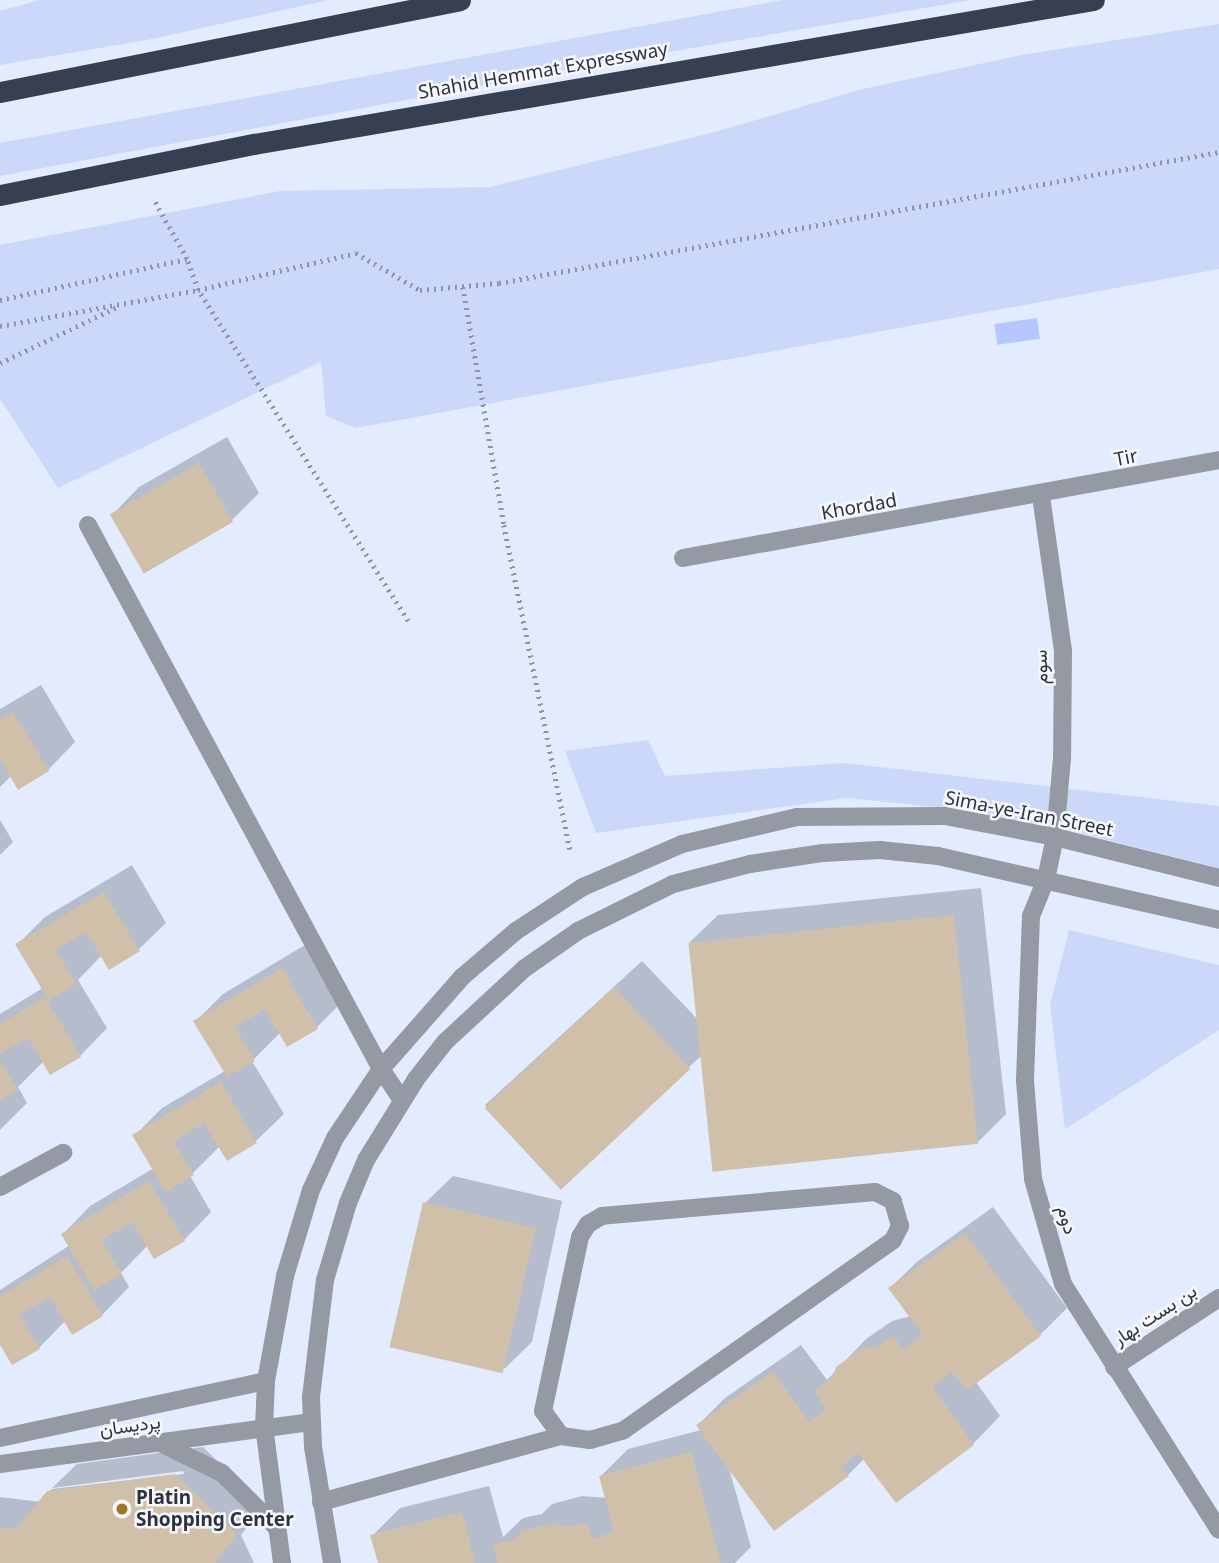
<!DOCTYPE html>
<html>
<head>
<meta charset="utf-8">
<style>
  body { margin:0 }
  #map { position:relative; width:1219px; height:1563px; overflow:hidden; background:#e3ebff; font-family:"Noto Sans",Vazirmatn,sans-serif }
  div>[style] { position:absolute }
  .green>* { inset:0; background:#cbd8fa }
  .water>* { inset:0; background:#b4c7fe; transform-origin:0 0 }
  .shadow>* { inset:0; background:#0003 }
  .building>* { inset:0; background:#d0c0a9; transform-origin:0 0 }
  .path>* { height:4.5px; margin-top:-2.25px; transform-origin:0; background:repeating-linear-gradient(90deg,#8e94a3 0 2px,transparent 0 7px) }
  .minor>* { height:18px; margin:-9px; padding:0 9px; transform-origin:9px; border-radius:9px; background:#9599a3 }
  .highway>* { height:21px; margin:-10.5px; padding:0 10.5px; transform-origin:10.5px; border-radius:10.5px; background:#373f53 }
  .dots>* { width:19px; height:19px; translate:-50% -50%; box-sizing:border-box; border:4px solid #f6f8fd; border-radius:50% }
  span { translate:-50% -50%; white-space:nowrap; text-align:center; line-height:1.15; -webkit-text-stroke:5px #f6f8fd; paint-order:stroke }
  .street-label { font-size:19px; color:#2e323c }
  .poi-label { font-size:19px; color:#2e323c; font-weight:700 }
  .left { translate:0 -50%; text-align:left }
</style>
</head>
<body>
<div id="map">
  <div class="green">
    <div style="clip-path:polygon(40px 0,329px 0,152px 39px,0 65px,0 11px)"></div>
    <div style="clip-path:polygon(783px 0,971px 0,576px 68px,0 176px,0 143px)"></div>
    <div style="clip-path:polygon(1219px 24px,1219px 269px,356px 428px,326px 416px,321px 362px,58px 488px,0 399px,0 245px,280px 191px,490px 187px,711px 133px,863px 89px,1021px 55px)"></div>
    <div style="clip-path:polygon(648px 740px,665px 776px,845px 763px,1219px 806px,1219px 868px,1072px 831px,963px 810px,847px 798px,596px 833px,565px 751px)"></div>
    <div style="clip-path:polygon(1069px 930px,1219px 965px,1219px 1030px,1065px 1129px,1050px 1005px)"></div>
  </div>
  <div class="water">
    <div style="left:1037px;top:318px;width:21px;height:43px;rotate:82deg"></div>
  </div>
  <div class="shadow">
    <div style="clip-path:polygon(227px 437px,259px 493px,232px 520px,112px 515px,139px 487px)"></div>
    <div style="clip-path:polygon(41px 685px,75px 742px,48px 770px,12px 775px,0 787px,0 709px)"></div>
    <div style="clip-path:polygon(0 820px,13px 842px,0 855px)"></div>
    <div style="clip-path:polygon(132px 865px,166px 923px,138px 950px,102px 955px,78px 980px,107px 1028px,80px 1056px,44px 1061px,18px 1087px,27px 1103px,0 1130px,0 1014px,43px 988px,17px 945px,45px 917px)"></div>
    <div style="clip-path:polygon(981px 888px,1006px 1114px,978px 1142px,708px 1050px,560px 1181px,485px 1105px,642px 961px,704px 1026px,690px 942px,718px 915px)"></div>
    <div style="clip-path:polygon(310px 942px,344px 1000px,317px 1027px,281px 1032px,252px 1061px,284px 1114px,256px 1141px,227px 1158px,220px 1146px,190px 1176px,211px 1212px,184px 1240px,148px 1245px,121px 1273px,129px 1287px,102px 1315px,66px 1320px,39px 1348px,0 1342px,0 1290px,70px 1245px,63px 1234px,90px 1206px,154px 1168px,135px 1135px,162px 1108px,225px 1071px,196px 1021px,223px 994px)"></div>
    <div style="clip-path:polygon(453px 1176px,562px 1201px,532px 1342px,504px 1369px,425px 1203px)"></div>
    <div style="clip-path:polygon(993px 1207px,1067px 1308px,1040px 1335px,976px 1382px,1000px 1416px,973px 1444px,864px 1459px,848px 1475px,729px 1468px,751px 1547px,735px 1563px,380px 1563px,372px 1536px,400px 1508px,489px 1486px,503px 1537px,523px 1518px,542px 1514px,552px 1504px,582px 1496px,607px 1498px,601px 1476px,628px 1449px,701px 1430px,698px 1425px,725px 1398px,801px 1345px,827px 1380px,866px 1339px,892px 1321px,911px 1316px,890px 1288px,918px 1261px)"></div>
    <div style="clip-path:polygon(203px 1447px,263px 1506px,241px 1535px,254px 1563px,0 1563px,0 1497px,41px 1502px,52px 1489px,184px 1474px,183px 1471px,52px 1488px,77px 1464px)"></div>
  </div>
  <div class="building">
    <div style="left:199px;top:463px;width:68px;height:103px;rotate:60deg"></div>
    <div style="clip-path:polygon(13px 712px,49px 771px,18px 790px,0 759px,0 719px)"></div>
    <div style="clip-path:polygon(104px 892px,140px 951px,109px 970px,86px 932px,56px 950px,76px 984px,49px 1001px,15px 944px)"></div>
    <div style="left:954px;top:915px;width:230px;height:267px;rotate:84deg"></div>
    <div style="clip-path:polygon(282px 968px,318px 1029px,287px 1047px,265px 1009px,235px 1027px,255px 1061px,227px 1077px,193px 1021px)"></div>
    <div style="left:614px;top:987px;width:112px;height:177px;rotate:47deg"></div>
    <div style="clip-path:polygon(45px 997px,81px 1057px,50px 1075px,28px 1038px,0 1054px,0 1024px)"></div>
    <div style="clip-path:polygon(0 1060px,18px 1090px,0 1100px)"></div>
    <div style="clip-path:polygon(221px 1082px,257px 1143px,227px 1161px,204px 1123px,174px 1141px,194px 1175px,166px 1192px,132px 1135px)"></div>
    <div style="clip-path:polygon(149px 1181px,185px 1241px,154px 1259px,132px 1222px,102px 1240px,122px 1274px,94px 1290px,61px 1234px)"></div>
    <div style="left:423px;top:1202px;width:116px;height:149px;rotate:13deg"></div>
    <div style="clip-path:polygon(965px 1233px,1041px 1336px,967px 1390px,952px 1372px,933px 1387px,974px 1445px,896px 1503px,858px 1453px,841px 1467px,849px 1476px,774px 1531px,696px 1425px,773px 1371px,809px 1422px,826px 1410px,814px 1390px,832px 1378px,836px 1367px,862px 1348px,875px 1348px,893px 1336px,905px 1350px,922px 1334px,888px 1288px)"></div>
    <div style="clip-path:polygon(67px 1256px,103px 1316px,72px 1335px,50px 1297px,19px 1315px,40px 1349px,12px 1365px,0 1345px,0 1296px)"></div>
    <div style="clip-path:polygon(691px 1452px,721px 1563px,497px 1563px,493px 1545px,514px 1540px,522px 1531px,553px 1523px,566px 1527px,586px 1523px,593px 1539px,614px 1531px,599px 1476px)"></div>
    <div style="clip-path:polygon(175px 1474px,237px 1534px,215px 1563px,0 1563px,0 1527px,16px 1529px,47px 1491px)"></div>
    <div style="clip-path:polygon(462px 1512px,475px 1563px,378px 1563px,370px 1535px)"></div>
  </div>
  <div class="path">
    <div style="left:463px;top:287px;width:242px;rotate:80.2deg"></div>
    <div style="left:504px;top:525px;width:331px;rotate:78.5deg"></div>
    <div style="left:0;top:300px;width:191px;rotate:-12.4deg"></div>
    <div style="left:0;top:326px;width:201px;rotate:-10.3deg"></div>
    <div style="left:198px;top:290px;width:33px;rotate:-110deg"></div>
    <div style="left:187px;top:259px;width:69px;rotate:-119.5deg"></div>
    <div style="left:0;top:363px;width:132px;rotate:-25.6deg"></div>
    <div style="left:408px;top:621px;width:392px;rotate:-122.4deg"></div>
    <div style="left:198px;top:290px;width:162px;rotate:-13.2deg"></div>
    <div style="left:356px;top:253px;width:74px;rotate:30deg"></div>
    <div style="left:420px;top:290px;width:79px;rotate:-5.1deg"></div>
    <div style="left:499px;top:283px;width:732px;rotate:-10.31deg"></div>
  </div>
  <div class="minor">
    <div style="left:1041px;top:496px;width:157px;rotate:81.9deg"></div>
    <div style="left:1063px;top:651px;width:107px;rotate:90.5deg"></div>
    <div style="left:1062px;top:758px;width:79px;rotate:95.1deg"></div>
    <div style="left:1055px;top:837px;width:43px;rotate:102.1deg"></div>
    <div style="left:1046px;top:879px;width:40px;rotate:112deg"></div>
    <div style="left:1031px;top:916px;width:165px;rotate:92.1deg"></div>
    <div style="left:1025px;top:1081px;width:98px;rotate:85.3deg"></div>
    <div style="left:1033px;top:1179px;width:109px;rotate:74.1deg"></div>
    <div style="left:1063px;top:1284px;width:291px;rotate:57.6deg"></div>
    <div style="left:88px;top:525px;width:618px;rotate:61.69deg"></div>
    <div style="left:381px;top:1069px;width:37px;rotate:56deg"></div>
    <div style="left:683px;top:558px;width:545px;rotate:-10.36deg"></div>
    <div style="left:0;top:1187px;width:72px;rotate:-28.4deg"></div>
    <div style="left:1114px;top:1367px;width:126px;rotate:-33.3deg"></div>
    <div style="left:0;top:1438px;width:272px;rotate:-12.1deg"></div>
    <div style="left:164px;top:1445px;width:64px;rotate:25.8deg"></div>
    <div style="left:222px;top:1473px;width:76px;rotate:45deg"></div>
    <div style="left:0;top:1464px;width:315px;rotate:-7.7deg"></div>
    <div style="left:321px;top:1502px;width:249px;rotate:-15.4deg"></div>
    <div style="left:561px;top:1436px;width:29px;rotate:8deg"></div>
    <div style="left:590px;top:1440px;width:35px;rotate:-16deg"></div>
    <div style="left:624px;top:1430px;width:329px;rotate:-35.2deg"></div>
    <div style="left:893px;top:1240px;width:16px;rotate:-63deg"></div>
    <div style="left:900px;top:1226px;width:26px;rotate:-106deg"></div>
    <div style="left:893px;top:1201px;width:20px;rotate:-153deg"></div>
    <div style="left:875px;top:1192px;width:274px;rotate:175deg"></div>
    <div style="left:602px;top:1216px;width:16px;rotate:150deg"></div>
    <div style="left:588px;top:1224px;width:15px;rotate:122deg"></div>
    <div style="left:580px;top:1237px;width:178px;rotate:102deg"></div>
    <div style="left:543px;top:1411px;width:31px;rotate:54deg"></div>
    <div style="left:282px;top:1563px;width:137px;rotate:-97.5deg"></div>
    <div style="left:264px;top:1427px;width:46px;rotate:-87.5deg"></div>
    <div style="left:266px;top:1381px;width:107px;rotate:-79.7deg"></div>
    <div style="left:285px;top:1276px;width:90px;rotate:-73.2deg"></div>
    <div style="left:311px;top:1190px;width:57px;rotate:-65.2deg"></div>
    <div style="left:335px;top:1138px;width:83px;rotate:-56.3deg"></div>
    <div style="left:381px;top:1069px;width:123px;rotate:-48.6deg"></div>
    <div style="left:462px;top:977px;width:71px;rotate:-40.4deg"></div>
    <div style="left:516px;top:931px;width:80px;rotate:-33.3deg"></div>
    <div style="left:583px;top:887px;width:108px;rotate:-23.5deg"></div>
    <div style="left:682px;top:844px;width:118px;rotate:-13.2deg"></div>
    <div style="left:797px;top:817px;width:148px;rotate:-0.4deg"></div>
    <div style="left:945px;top:816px;width:112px;rotate:10.8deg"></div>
    <div style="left:1055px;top:837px;width:169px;rotate:14deg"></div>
    <div style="left:332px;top:1563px;width:118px;rotate:-99.3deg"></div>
    <div style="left:313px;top:1447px;width:50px;rotate:-92.3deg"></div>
    <div style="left:311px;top:1397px;width:118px;rotate:-83.2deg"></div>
    <div style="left:325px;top:1280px;width:80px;rotate:-73.4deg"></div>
    <div style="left:348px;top:1203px;width:47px;rotate:-67.3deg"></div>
    <div style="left:366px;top:1160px;width:95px;rotate:-58.3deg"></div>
    <div style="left:416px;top:1079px;width:47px;rotate:-51.9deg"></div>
    <div style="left:445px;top:1042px;width:109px;rotate:-42.8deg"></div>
    <div style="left:525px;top:968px;width:65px;rotate:-34.9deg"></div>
    <div style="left:578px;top:931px;width:106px;rotate:-26.3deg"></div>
    <div style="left:673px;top:884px;width:80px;rotate:-14.6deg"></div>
    <div style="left:750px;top:864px;width:74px;rotate:-8.6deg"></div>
    <div style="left:823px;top:853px;width:57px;rotate:-3deg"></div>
    <div style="left:880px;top:850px;width:58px;rotate:5.9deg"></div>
    <div style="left:938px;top:856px;width:288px;rotate:12.8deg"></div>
  </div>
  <div class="highway">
    <div style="left:0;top:92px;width:469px;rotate:-11.3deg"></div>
    <div style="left:0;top:195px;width:259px;rotate:-11.4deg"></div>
    <div style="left:254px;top:144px;width:852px;rotate:-9.73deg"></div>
  </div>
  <div class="dots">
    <div style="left:122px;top:1509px;background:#a17426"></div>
  </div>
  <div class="street-label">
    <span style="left:543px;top:71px;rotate:-10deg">Shahid Hemmat Expressway</span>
    <span style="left:1126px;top:458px;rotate:-11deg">Tir</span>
    <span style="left:859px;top:507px;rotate:-10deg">Khordad</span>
    <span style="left:1041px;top:667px;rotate:-91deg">سوم</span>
    <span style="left:1029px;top:814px;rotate:11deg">Sima-ye-Iran Street</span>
    <span style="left:1067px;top:1220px;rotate:74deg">دوم</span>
    <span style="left:1155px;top:1315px;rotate:-33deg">بن بست بهار</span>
    <span style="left:130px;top:1426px;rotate:-8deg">پردیسان</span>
  </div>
  <div class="poi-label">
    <span class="left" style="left:136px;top:1509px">Platin<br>Shopping Center</span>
  </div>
</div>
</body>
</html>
